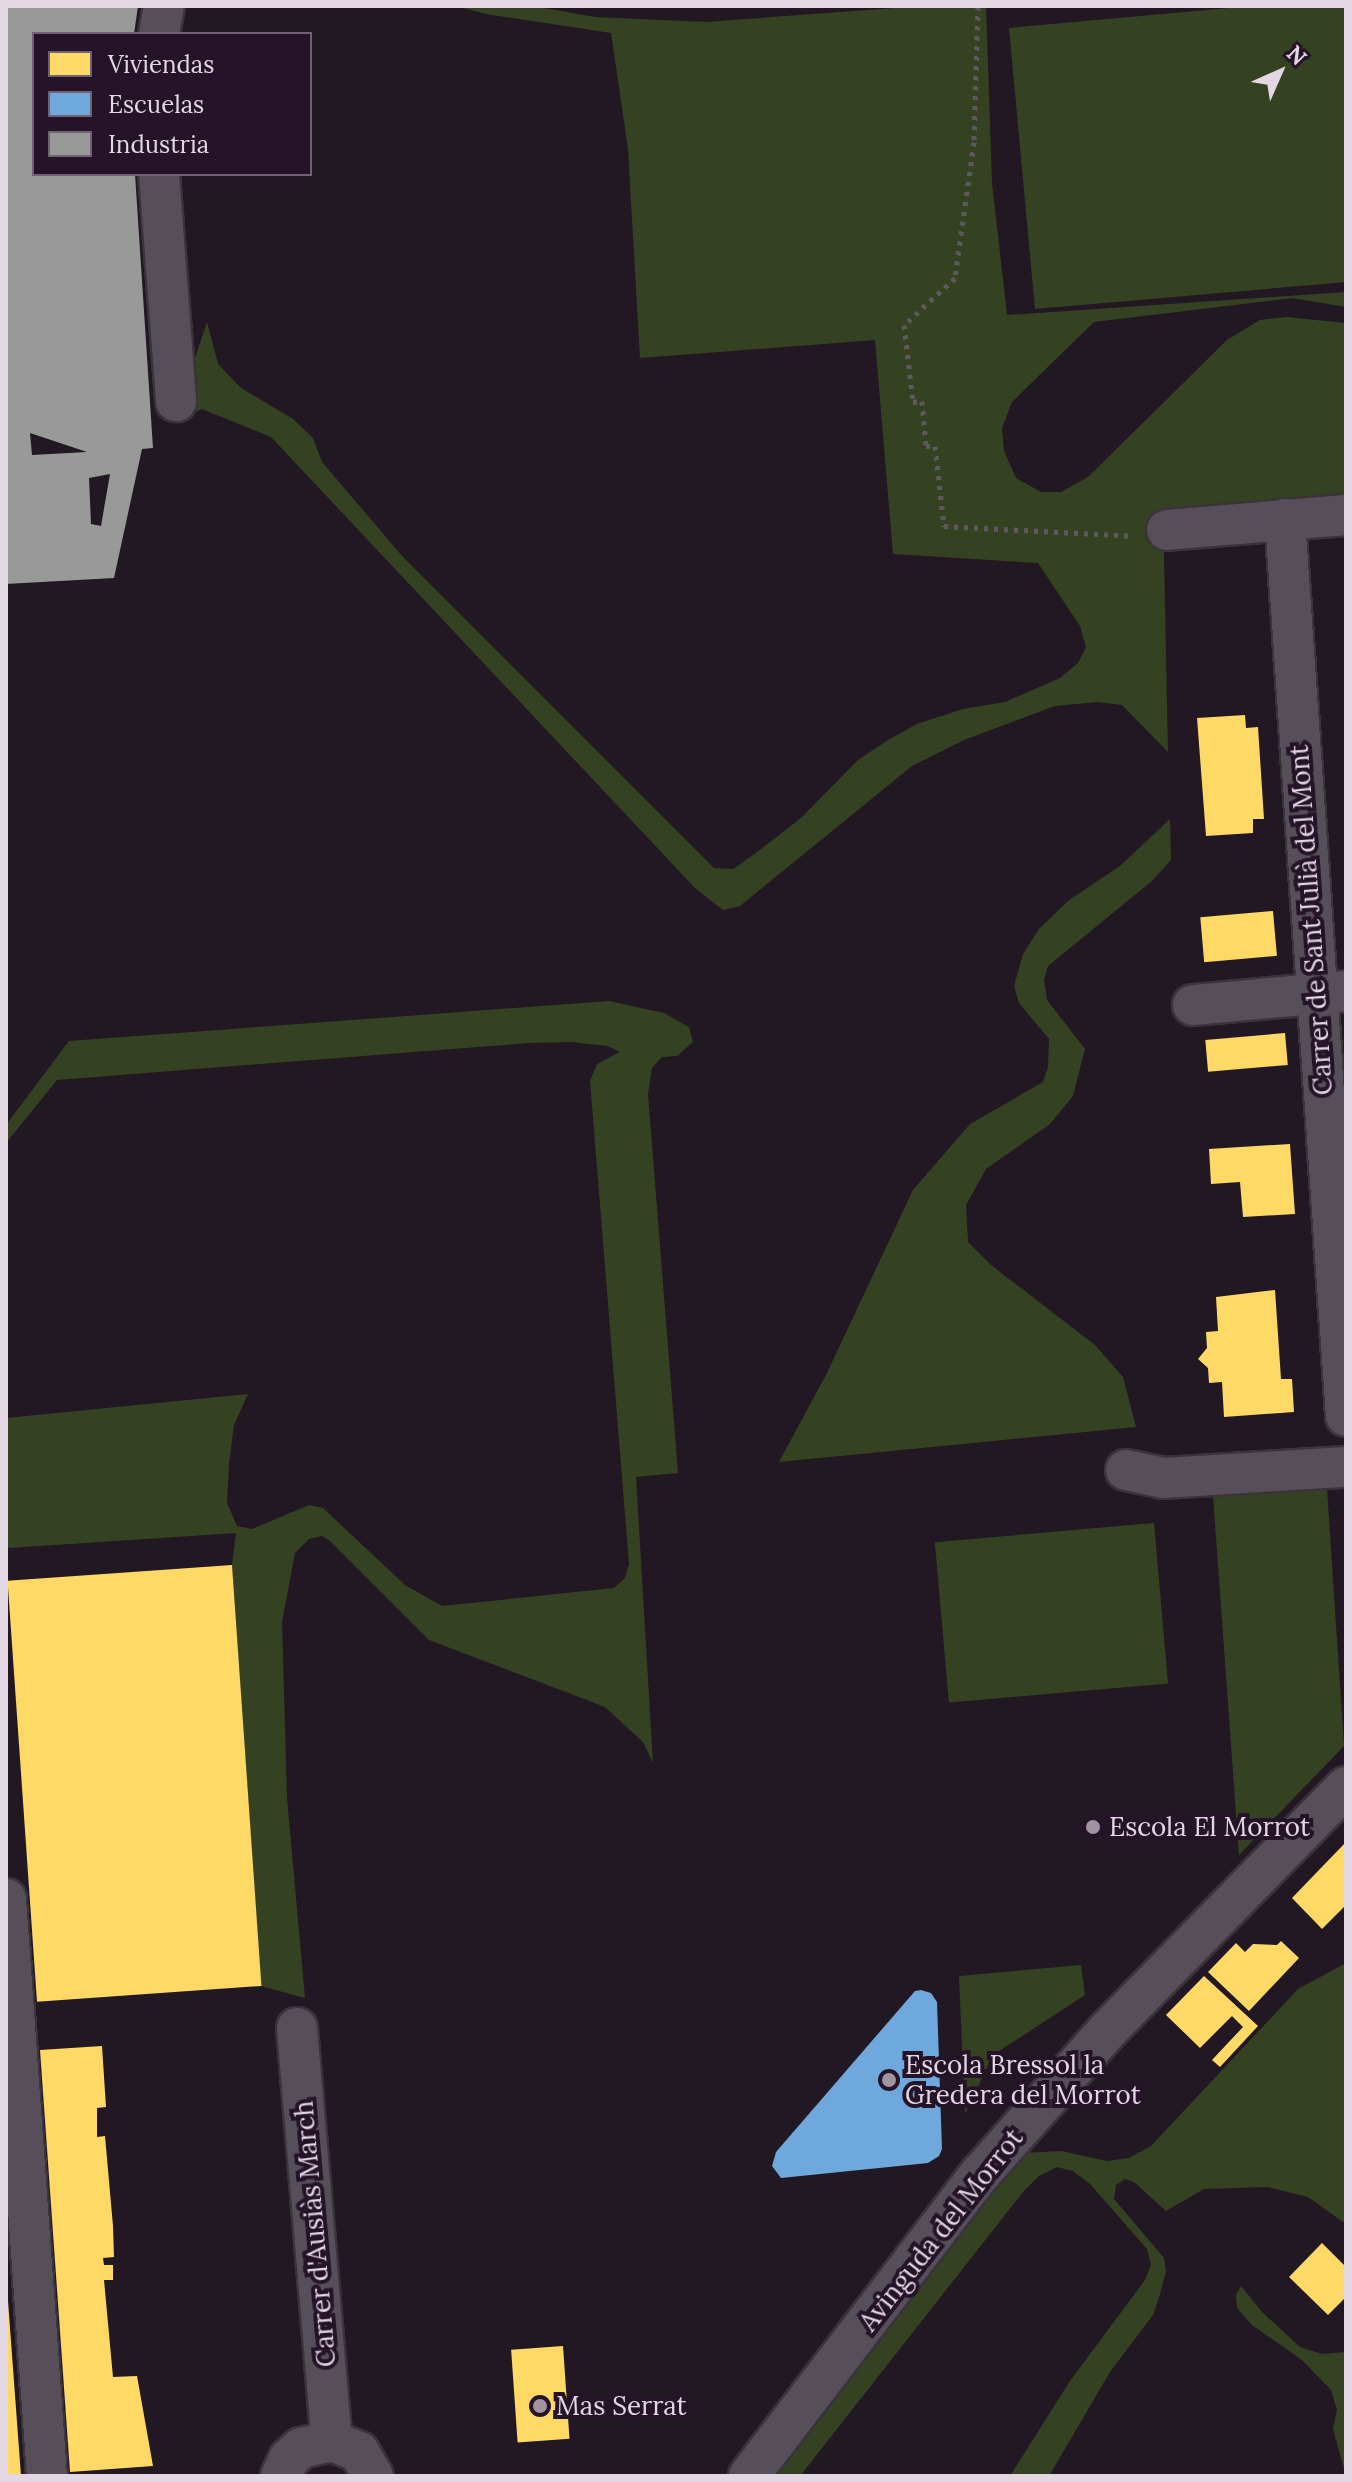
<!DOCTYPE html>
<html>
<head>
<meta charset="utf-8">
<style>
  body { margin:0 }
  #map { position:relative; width:1352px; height:2482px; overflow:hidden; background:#221823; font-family:Lora,serif }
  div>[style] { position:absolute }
  .green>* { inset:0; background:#354222; transform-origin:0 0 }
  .homes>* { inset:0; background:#ffd966; transform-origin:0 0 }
  .schools>* { inset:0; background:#6fa8dc }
  .industry>* { inset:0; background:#999 }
  .path>* { height:5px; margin-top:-2.5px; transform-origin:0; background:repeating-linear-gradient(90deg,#5f595f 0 4px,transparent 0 10px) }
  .roads { filter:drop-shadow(2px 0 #3a333b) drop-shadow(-2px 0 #3a333b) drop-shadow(0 2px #3a333b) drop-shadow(0 -2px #3a333b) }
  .minor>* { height:40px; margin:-20px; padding:0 20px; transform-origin:20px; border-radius:20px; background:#564e58 }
  .dots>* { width:22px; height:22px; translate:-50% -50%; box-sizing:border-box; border:4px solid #251427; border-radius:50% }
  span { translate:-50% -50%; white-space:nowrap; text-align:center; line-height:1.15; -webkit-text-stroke:8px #251427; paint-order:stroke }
  .street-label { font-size:26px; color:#e3d7e4 }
  .poi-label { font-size:26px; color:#e3d7e4 }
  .left { translate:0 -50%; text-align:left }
  .frame { position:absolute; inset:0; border:8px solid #e3d7e4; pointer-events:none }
  .legend { position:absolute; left:32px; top:32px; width:280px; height:144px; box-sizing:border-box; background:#251427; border:2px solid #716273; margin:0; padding:10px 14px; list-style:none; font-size:24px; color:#e3d7e4 }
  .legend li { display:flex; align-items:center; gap:16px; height:40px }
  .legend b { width:40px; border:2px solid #716273 }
  .north { position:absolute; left:1240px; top:32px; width:80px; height:80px; -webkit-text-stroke:6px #251427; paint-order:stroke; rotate:45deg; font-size:22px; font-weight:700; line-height:32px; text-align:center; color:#e3d7e4 }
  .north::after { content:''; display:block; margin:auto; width:28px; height:36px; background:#e3d7e4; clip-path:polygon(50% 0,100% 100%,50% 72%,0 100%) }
</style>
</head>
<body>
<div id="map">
  <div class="green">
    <div style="clip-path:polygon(455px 6px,533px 6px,595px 17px,706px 22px,922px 6px,986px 6px,992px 183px,1007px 315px,1346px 292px,1346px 307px,1292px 298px,1094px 322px,1012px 402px,1002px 428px,1004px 451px,1016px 478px,1041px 492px,1061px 492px,1088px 477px,1227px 340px,1260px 320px,1286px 317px,1346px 323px,1346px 496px,1163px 509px,1168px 752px,1122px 705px,1097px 702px,1055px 706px,964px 740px,912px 766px,740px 906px,723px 910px,695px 888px,271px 437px,202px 409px,175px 419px,207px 322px,218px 364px,241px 388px,293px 419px,313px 438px,322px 462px,403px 557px,714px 868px,733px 869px,756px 853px,801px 818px,858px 760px,888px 740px,917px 724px,963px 709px,1005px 702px,1060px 678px,1078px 663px,1086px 647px,1080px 626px,1038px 563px,893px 554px,875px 340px,640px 358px,628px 149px,611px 33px,486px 14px)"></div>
    <div style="clip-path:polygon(1251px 6px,1346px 6px,1346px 282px,1035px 309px,1009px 28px)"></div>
    <div style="clip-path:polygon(1170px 819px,1171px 860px,1152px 881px,1048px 966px,1044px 980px,1047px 1000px,1085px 1049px,1073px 1096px,1050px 1124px,986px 1169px,966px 1205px,968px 1242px,991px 1265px,1095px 1345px,1123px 1377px,1136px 1427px,779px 1462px,827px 1373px,913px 1190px,970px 1124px,1043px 1082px,1048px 1067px,1049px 1039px,1019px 1003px,1014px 986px,1023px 954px,1039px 929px,1068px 901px,1120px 866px)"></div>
    <div style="clip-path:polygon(609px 1001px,664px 1013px,689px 1027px,693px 1042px,677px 1056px,662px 1057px,652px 1068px,648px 1094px,678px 1473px,636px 1477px,653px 1763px,643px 1742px,605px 1707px,429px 1640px,330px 1541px,322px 1536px,309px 1539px,295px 1553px,282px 1622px,287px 1798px,305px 1998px,261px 1986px,232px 1565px,236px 1533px,9px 1548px,6px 1542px,6px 1418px,248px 1394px,234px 1425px,229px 1464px,227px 1503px,237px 1526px,252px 1529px,309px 1505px,323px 1508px,405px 1585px,442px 1606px,614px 1588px,625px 1578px,629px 1564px,590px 1081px,597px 1064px,620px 1052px,608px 1046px,572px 1042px,528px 1043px,57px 1080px,6px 1143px,6px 1125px,69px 1041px)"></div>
    <div style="clip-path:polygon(1327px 1489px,1344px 1746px,1239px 1855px,1213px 1496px)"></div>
    <div style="left:1154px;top:1523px;width:161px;height:220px;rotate:85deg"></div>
    <div style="clip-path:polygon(1346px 1963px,1346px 2224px,1308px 2197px,1268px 2187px,1204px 2189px,1166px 2211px,1134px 2182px,1125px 2179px,1116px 2185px,1114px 2199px,1164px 2258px,1166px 2271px,1160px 2294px,1153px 2315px,1110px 2372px,1049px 2476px,1010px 2476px,1070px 2381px,1145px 2280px,1151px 2265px,1147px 2249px,1090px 2184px,1073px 2171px,1057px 2167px,1039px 2176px,1023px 2192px,800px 2476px,749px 2476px,1023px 2153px,1061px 2151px,1107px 2161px,1129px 2158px,1151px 2146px,1298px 1989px)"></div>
    <div style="clip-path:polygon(1081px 1965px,1085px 1995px,993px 2055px,965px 2114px,959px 1976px)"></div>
    <div style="clip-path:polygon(1241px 2286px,1262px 2312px,1300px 2347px,1322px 2354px,1346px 2352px,1346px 2476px,1333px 2429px,1337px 2410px,1331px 2390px,1302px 2360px,1252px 2325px,1237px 2308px,1236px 2295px)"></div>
  </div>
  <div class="homes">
    <div style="clip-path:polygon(1245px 715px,1246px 728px,1258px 727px,1264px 819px,1253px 819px,1253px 833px,1206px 836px,1197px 718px)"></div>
    <div style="left:1273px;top:911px;width:45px;height:73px;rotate:85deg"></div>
    <div style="left:1285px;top:1033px;width:32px;height:80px;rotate:85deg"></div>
    <div style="clip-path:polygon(1290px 1144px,1295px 1214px,1243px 1217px,1240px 1182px,1211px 1184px,1209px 1149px)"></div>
    <div style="clip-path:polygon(1275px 1290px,1281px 1379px,1292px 1379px,1294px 1412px,1224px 1417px,1222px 1382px,1209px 1383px,1208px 1368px,1198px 1359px,1207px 1348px,1206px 1332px,1218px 1331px,1216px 1297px)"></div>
    <div style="left:232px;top:1565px;width:422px;height:225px;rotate:86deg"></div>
    <div style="clip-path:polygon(1346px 1842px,1346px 1905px,1322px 1929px,1292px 1898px)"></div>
    <div style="clip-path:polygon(1281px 1941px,1299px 1958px,1249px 2011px,1208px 1972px,1236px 1943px,1245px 1952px,1253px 1944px,1277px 1945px)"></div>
    <div style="clip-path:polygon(1204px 1976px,1258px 2026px,1220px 2067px,1212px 2060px,1243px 2027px,1232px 2016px,1200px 2048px,1166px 2015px)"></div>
    <div style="clip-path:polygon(102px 2046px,106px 2107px,97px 2108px,97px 2137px,105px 2136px,113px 2226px,114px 2257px,103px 2258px,104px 2265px,113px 2265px,113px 2280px,104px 2280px,113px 2377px,137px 2376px,153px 2466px,70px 2472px,40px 2050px)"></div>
    <div style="clip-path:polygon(1322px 2243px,1346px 2267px,1346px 2297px,1328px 2315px,1289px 2277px)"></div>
    <div style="clip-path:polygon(6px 2301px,8px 2301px,21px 2476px,6px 2476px)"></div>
    <div style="left:563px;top:2346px;width:93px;height:52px;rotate:86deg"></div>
  </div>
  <div class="schools">
    <div style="clip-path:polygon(921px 1990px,931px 1993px,937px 2002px,942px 2149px,939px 2156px,928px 2163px,781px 2178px,772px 2166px,776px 2152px,915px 1991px)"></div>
  </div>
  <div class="industry">
    <div style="clip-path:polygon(evenodd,6px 6px,138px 6px,134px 34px,34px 34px,34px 174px,135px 174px,153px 448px,142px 449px,114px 578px,6px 584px,6px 6px,30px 433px,87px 452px,32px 455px,30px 433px,6px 6px,110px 474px,101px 526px,91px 524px,89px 478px,110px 474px)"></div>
  </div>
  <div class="path">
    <div style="left:978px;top:6px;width:136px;rotate:91.7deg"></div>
    <div style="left:974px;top:142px;width:137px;rotate:98deg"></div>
    <div style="left:955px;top:278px;width:69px;rotate:137.3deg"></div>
    <div style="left:904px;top:325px;width:78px;rotate:83.3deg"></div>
    <div style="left:913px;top:402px;width:9px;rotate:-6deg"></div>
    <div style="left:922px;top:401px;width:45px;rotate:84.9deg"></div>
    <div style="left:926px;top:446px;width:9px"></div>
    <div style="left:935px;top:446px;width:81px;rotate:83.6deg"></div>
    <div style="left:944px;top:526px;width:188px;rotate:3deg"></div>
  </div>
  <div class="roads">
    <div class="minor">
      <div style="left:159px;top:34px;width:28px;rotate:-80deg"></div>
      <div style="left:159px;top:174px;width:228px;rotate:85.7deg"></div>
      <div style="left:1285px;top:519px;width:899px;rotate:86.11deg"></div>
      <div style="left:1167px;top:530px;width:180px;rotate:-4.8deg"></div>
      <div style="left:1193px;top:1005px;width:154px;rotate:-5.2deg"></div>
      <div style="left:1126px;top:1470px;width:39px;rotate:12deg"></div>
      <div style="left:1164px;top:1478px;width:182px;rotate:-3.5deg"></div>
      <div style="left:6px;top:1899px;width:578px;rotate:85.94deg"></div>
      <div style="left:297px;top:2028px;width:414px;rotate:85.2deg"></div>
      <div style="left:281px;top:2476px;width:19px;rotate:-65deg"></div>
      <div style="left:289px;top:2459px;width:16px;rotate:-43deg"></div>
      <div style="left:301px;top:2448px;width:32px;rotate:-13deg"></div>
      <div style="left:332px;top:2441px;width:29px;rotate:22deg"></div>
      <div style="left:359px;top:2452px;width:28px;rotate:60deg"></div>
      <div style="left:749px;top:2476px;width:382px;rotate:-52.6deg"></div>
      <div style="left:981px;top:2173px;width:191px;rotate:-48.4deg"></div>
      <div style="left:1108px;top:2030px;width:340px;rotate:-45.6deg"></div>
    </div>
  </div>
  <div class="dots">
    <div style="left:1093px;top:1827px;background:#9f94a0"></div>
    <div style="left:889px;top:2080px;background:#9f94a0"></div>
    <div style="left:540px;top:2406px;background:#9f94a0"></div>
  </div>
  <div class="street-label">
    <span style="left:1311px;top:920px;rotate:-94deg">Carrer de Sant Julià del Mont</span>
    <span style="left:941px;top:2230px;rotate:-52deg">Avinguda del Morrot</span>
    <span style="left:315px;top:2234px;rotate:-95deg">Carrer d'Ausiàs March</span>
  </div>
  <div class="poi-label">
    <span class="left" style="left:1109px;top:1827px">Escola El Morrot</span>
    <span class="left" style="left:905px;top:2080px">Escola Bressol la<br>Gredera del Morrot</span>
    <span class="left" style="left:556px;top:2406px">Mas Serrat</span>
  </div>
  <div class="frame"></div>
  <ul class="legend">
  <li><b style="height:22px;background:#ffd966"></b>Viviendas</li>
  <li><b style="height:22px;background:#6fa8dc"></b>Escuelas</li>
  <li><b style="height:22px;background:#999"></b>Industria</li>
  </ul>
  <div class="north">N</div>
</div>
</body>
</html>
